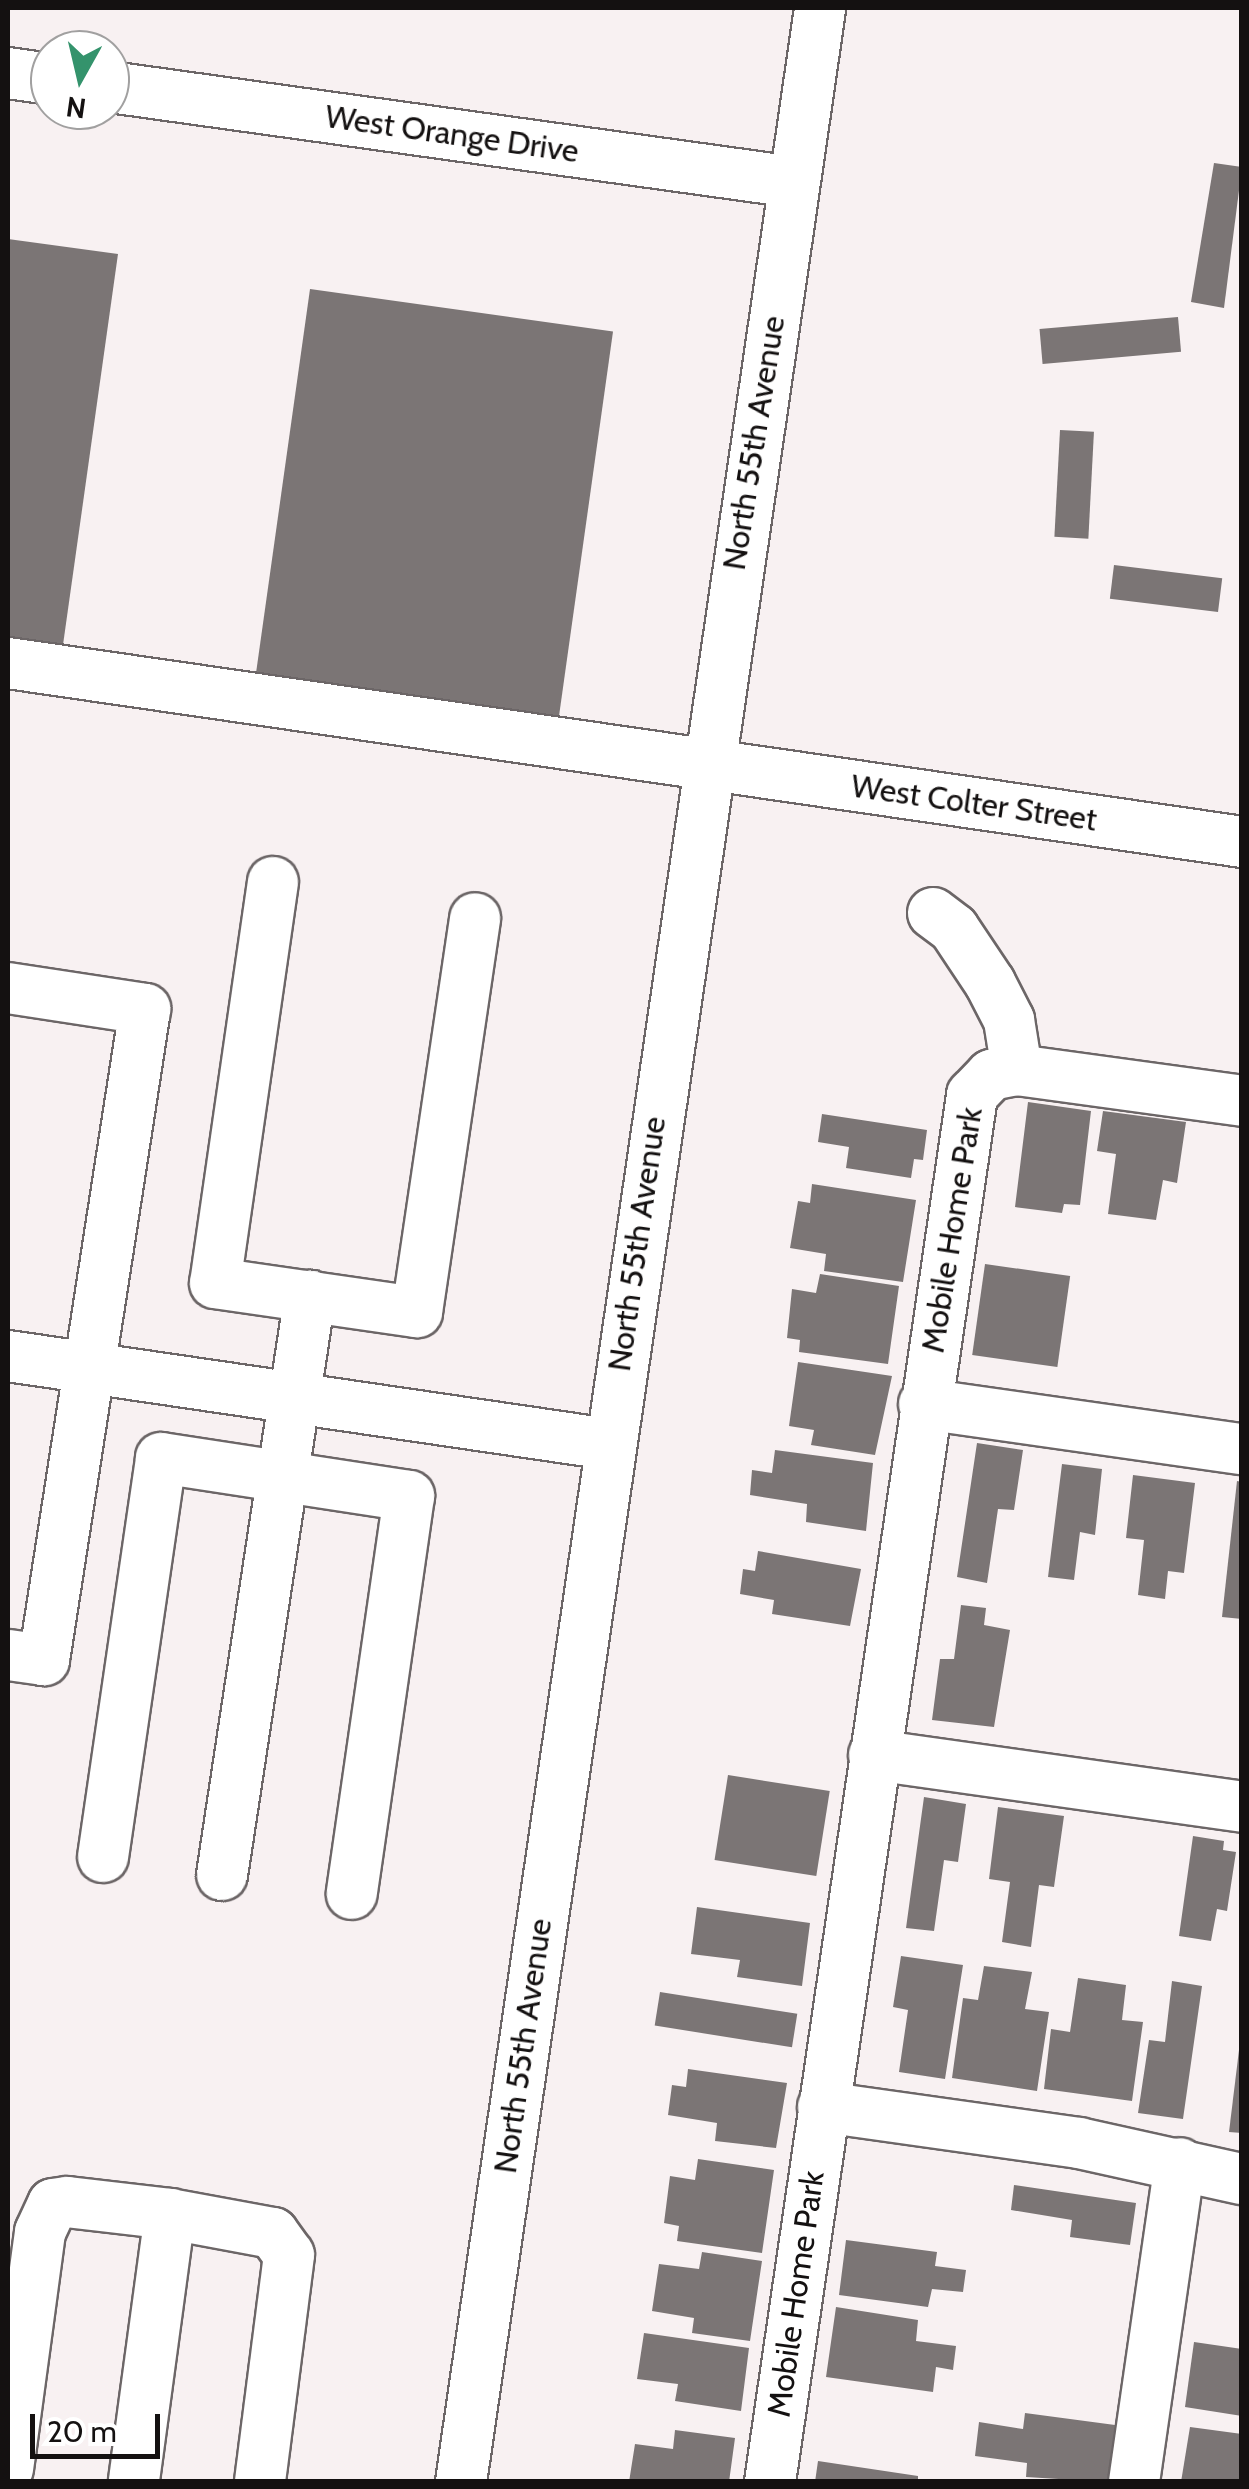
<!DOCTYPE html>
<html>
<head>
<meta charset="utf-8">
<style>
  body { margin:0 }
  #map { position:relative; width:1249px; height:2489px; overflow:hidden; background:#f8f1f2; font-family:Cabin,sans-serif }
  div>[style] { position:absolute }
  .building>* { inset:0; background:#7b7575; transform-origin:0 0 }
  .roads { filter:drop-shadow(2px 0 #6c6667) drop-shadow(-2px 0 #6c6667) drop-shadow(0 2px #6c6667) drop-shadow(0 -2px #6c6667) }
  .minor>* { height:50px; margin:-25px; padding:0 25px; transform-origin:25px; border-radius:25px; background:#fff }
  span { translate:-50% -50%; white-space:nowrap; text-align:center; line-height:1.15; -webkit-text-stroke:8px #fff; paint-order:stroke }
  .street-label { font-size:32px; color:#141111 }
  .frame { position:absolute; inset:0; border:10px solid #141111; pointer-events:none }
  .north { position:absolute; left:30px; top:30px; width:100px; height:100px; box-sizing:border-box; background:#fff; border:2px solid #a1a0a0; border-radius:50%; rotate:188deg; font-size:28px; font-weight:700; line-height:40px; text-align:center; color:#141111 }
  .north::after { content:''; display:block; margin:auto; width:35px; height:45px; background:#34936c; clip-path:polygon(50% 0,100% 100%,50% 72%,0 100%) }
  .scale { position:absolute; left:30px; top:2414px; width:130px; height:45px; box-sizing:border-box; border:5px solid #141111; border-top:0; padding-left:12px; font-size:30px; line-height:35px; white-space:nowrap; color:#141111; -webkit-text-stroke:8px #fff; paint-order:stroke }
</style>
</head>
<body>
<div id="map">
  <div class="building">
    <div style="clip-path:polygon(1214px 163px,1242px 167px,1224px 308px,1191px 302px)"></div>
    <div style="clip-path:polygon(8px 239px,118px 254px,62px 652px,8px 644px)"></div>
    <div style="left:310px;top:289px;width:306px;height:400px;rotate:8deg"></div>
    <div style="left:1178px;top:317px;width:35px;height:139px;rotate:85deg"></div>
    <div style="left:1060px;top:430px;width:34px;height:107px;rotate:3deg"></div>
    <div style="left:1114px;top:565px;width:109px;height:34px;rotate:7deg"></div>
    <div style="clip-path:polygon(1028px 1102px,1091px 1111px,1080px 1205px,1064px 1204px,1062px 1213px,1015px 1207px)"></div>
    <div style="clip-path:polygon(1103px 1111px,1186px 1122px,1177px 1183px,1163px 1180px,1156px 1220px,1108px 1214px,1116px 1154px,1097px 1151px)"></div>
    <div style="clip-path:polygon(822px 1114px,927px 1130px,923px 1160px,914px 1159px,911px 1178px,846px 1168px,849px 1147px,818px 1142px)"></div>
    <div style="clip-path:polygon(812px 1184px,916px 1200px,903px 1282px,824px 1271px,826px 1254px,790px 1248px,798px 1201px,810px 1203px)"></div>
    <div style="left:985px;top:1264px;width:86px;height:92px;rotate:8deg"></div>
    <div style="clip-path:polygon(820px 1274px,899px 1286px,888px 1364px,799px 1352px,800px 1340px,787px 1338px,792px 1289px,816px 1293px)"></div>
    <div style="clip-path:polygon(798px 1362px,892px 1376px,875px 1455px,811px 1445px,814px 1430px,789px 1426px)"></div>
    <div style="clip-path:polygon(977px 1443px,1023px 1450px,1014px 1510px,998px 1509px,987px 1583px,957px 1577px)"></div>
    <div style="clip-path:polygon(775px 1450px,873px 1463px,866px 1531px,806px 1522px,807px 1504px,750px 1495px,752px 1470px,772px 1473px)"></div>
    <div style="clip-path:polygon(1062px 1464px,1102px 1469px,1095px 1535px,1080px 1532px,1074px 1580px,1048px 1577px)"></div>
    <div style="clip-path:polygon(1133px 1475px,1195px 1483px,1184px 1573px,1168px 1571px,1165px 1599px,1138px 1595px,1144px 1540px,1126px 1538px)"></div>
    <div style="clip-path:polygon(1237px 1481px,1242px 1482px,1242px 1619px,1222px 1617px)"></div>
    <div style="clip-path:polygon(758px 1551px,861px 1569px,850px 1626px,772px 1614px,774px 1600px,740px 1594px,743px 1569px,755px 1571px)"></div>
    <div style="clip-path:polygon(961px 1605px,986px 1608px,984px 1625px,1010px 1630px,994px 1727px,932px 1720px,940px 1659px,954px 1659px)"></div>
    <div style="left:728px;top:1775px;width:103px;height:86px;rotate:9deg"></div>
    <div style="clip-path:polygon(924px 1797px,966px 1804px,958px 1862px,944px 1860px,934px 1931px,906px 1928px)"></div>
    <div style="clip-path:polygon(998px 1807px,1064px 1816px,1054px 1887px,1039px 1885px,1031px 1947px,1002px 1942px,1010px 1882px,989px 1879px)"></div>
    <div style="clip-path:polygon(1193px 1836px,1224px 1841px,1223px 1850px,1236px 1852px,1227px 1911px,1217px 1909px,1211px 1941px,1179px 1936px)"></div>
    <div style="clip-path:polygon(697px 1907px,810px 1923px,802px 1986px,737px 1977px,740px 1960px,691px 1954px)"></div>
    <div style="clip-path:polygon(901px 1956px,963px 1965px,945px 2079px,899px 2072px,908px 2010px,893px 2007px)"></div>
    <div style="clip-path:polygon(984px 1966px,1032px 1972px,1025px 2009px,1049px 2012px,1037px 2091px,952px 2078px,963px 1998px,978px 2000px)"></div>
    <div style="clip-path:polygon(1078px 1978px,1126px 1985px,1122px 2020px,1143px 2022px,1132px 2101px,1044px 2089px,1051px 2029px,1070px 2032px)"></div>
    <div style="clip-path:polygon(1172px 1981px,1202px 1986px,1183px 2119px,1138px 2113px,1149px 2040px,1165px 2042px)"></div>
    <div style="left:660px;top:1992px;width:139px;height:34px;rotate:9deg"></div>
    <div style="clip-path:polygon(1239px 2050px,1242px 2051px,1242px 2133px,1229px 2132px)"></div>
    <div style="clip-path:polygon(688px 2069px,787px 2083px,776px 2148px,715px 2141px,717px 2123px,668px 2115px,672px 2085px,686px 2087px)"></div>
    <div style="clip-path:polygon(698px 2159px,774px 2170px,762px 2253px,677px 2241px,679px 2226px,664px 2223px,670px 2176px,695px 2180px)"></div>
    <div style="clip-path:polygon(1014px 2185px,1136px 2203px,1130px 2245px,1070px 2237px,1072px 2220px,1011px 2210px)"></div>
    <div style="clip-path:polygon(846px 2240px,937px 2252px,935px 2266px,966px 2270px,963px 2292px,932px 2289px,928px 2307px,839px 2295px)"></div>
    <div style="clip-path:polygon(702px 2252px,762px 2261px,750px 2341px,692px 2333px,694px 2318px,652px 2311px,659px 2264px,699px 2269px)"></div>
    <div style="clip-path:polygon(836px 2307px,918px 2320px,916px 2341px,956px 2346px,953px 2370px,936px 2367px,933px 2392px,826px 2377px)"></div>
    <div style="clip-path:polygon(644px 2333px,749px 2348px,741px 2411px,675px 2401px,678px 2384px,637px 2379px)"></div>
    <div style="clip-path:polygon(1194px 2342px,1242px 2349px,1242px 2416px,1185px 2407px)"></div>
    <div style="clip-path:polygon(1025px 2413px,1115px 2425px,1107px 2482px,1026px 2477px,1027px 2463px,975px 2456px,979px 2422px,1023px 2429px)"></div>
    <div style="clip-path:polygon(1190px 2427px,1242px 2434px,1242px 2482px,1181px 2482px)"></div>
    <div style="clip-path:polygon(675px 2430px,735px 2438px,729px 2482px,629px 2482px,635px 2444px,673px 2449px)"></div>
    <div style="clip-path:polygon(818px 2461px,918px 2476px,918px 2482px,815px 2482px)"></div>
  </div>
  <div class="roads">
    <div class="minor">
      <div style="left:8px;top:73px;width:42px;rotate:8.1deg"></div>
      <div style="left:110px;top:87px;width:691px;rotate:7.91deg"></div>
      <div style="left:8px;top:663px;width:1247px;rotate:8.25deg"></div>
      <div style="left:273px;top:882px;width:405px;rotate:98.2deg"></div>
      <div style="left:215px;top:1283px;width:204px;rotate:8.2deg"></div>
      <div style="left:417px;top:1312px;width:398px;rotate:-81.6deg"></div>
      <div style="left:933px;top:913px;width:26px;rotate:37deg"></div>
      <div style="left:954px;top:929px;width:65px;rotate:56.3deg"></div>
      <div style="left:990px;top:983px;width:42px;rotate:62.8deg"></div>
      <div style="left:1009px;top:1020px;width:51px;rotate:80.9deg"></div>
      <div style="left:8px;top:988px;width:139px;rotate:8.7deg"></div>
      <div style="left:145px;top:1009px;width:659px;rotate:98.82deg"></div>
      <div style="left:44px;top:1660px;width:36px;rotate:-172deg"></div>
      <div style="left:8px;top:1356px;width:606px;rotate:8.34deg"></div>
      <div style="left:924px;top:1404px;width:321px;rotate:8.1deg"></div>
      <div style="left:874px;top:1755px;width:372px;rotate:8deg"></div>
      <div style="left:103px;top:1857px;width:403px;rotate:-81.7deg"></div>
      <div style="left:161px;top:1458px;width:251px;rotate:8.7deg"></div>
      <div style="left:409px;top:1496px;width:402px;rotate:98.2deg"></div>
      <div style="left:222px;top:1875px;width:586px;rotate:-81.36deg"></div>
      <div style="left:823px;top:2107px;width:259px;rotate:8deg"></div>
      <div style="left:1079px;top:2143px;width:167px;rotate:12.5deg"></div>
      <div style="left:170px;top:2214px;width:105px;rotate:10.5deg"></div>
      <div style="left:273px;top:2233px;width:27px;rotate:54deg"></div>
      <div style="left:289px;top:2255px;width:229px;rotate:97.3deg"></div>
      <div style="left:8px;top:2469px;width:239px;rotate:-82.3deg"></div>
      <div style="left:40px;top:2232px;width:31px;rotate:-65deg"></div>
      <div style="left:53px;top:2204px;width:14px;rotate:-8deg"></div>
      <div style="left:67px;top:2202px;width:104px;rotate:6.6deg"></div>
      <div style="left:170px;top:2214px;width:270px;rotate:97.7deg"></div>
      <div style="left:461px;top:2482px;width:2500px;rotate:-81.74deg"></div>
      <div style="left:770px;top:2482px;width:1402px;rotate:-81.71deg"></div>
      <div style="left:972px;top:1095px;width:28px;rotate:-46deg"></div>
      <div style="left:991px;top:1075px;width:26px;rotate:-11deg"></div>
      <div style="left:1017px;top:1070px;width:227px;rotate:7.8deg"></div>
      <div style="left:1134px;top:2482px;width:322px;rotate:-81.8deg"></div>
    </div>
  </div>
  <div class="street-label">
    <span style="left:452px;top:134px;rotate:8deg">West Orange Drive</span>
    <span style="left:754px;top:443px;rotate:-81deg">North 55th Avenue</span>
    <span style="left:974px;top:803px;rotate:8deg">West Colter Street</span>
    <span style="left:952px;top:1230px;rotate:-81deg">Mobile Home Park</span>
    <span style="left:637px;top:1244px;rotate:-82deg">North 55th Avenue</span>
    <span style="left:523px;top:2046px;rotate:-82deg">North 55th Avenue</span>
    <span style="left:796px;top:2294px;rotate:-82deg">Mobile Home Park</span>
  </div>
  <div class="frame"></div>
  <div class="north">N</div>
  <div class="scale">20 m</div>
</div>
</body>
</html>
